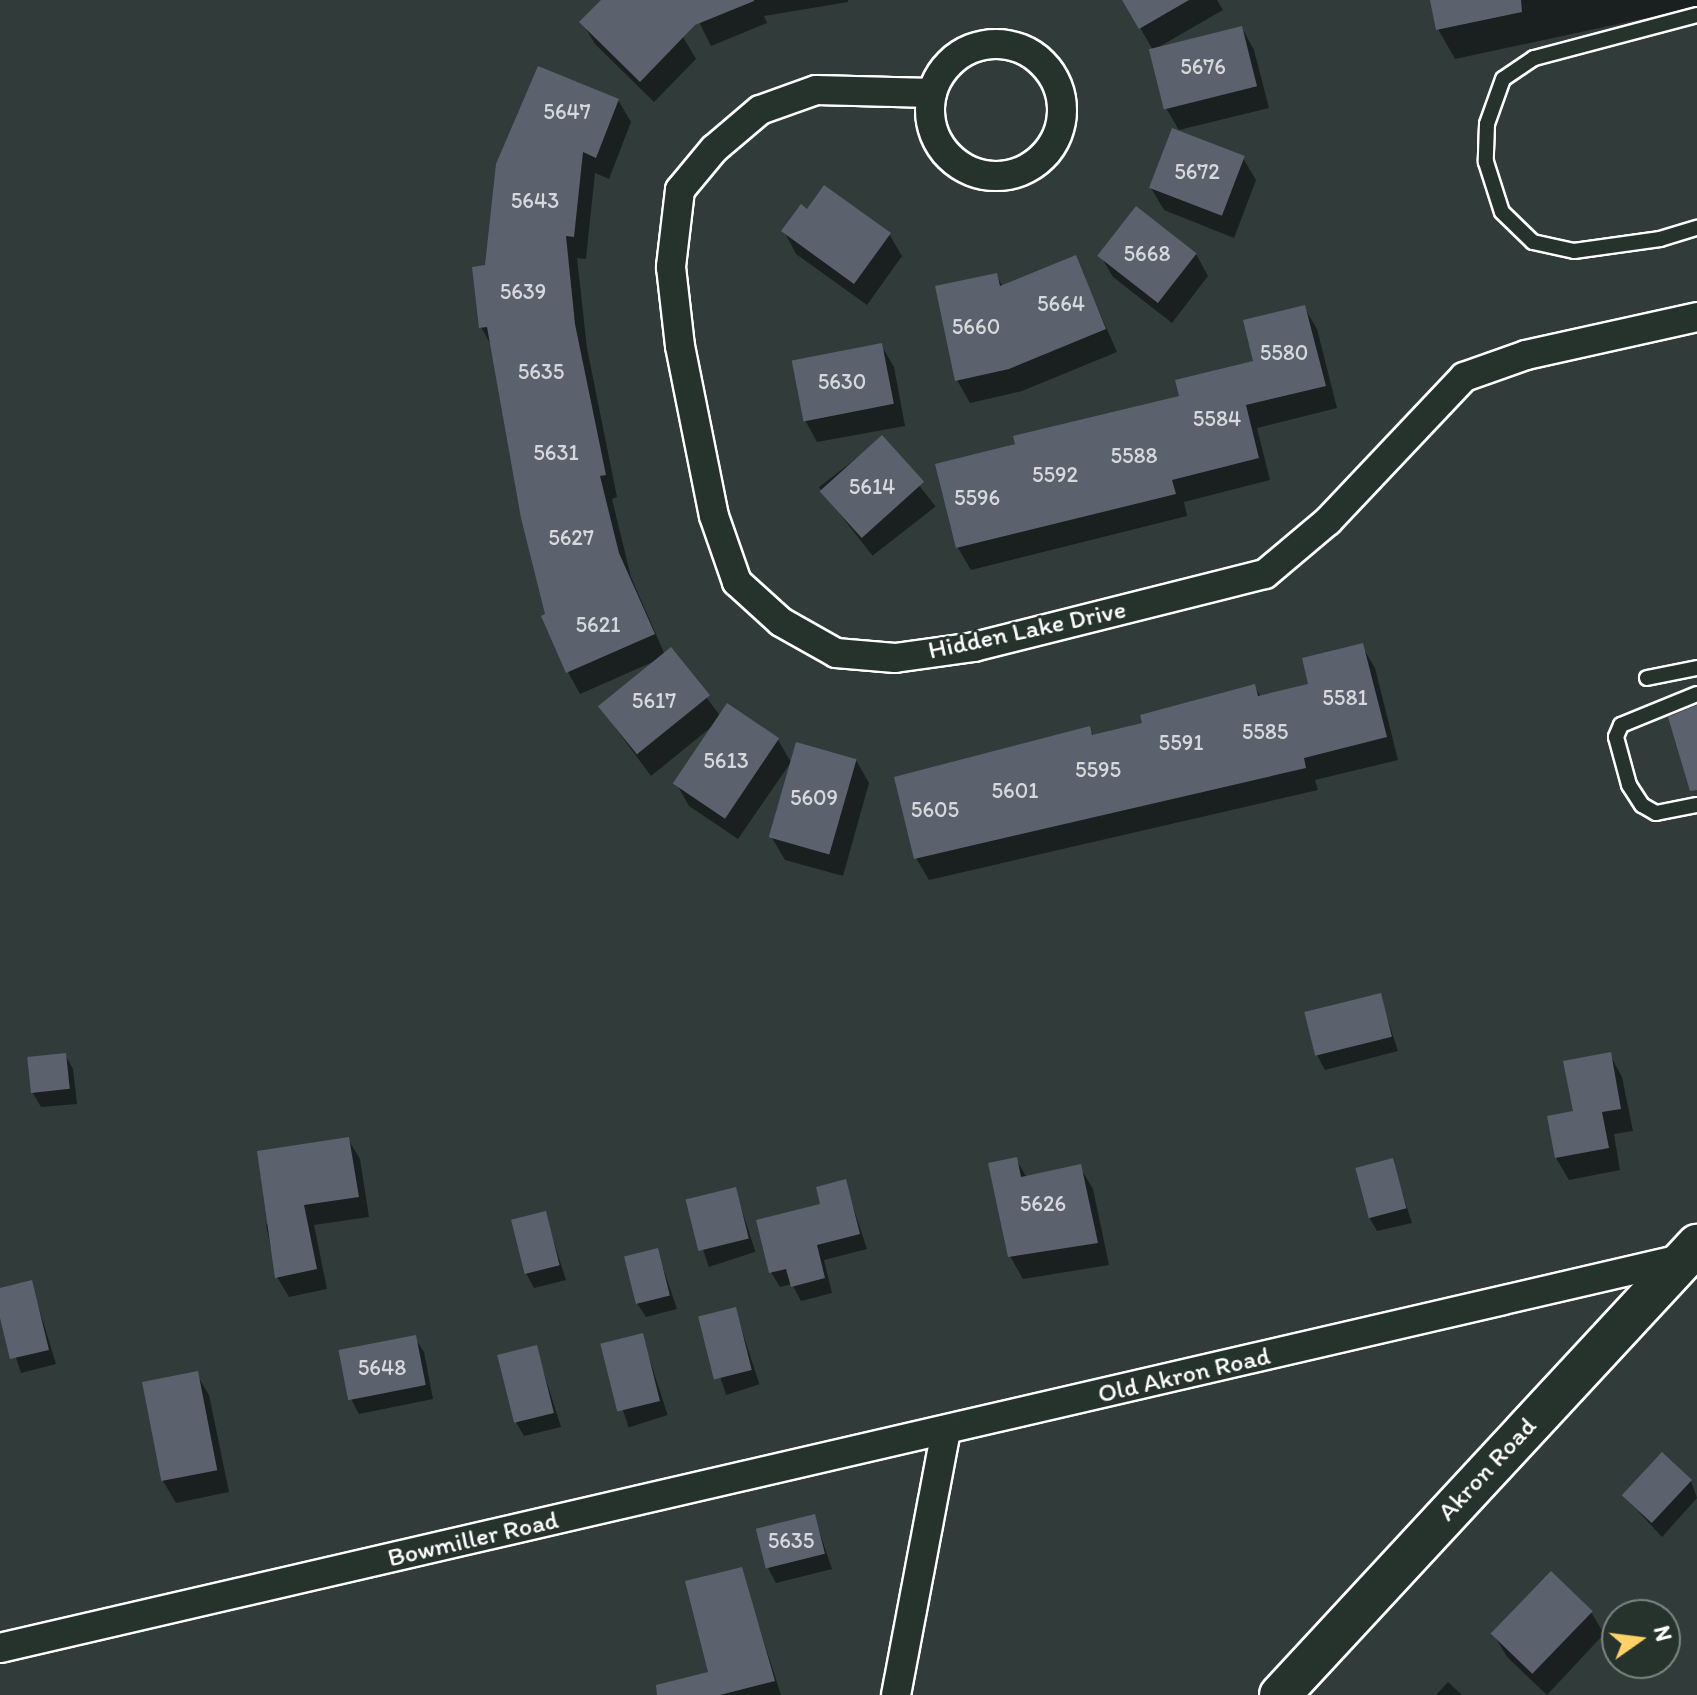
<!DOCTYPE html>
<html>
<head>
<meta charset="utf-8">
<style>
  body { margin:0 }
  #map { position:relative; width:1697px; height:1695px; overflow:hidden; background:#313c3a; font-family:Itim,sans-serif }
  div>[style] { position:absolute }
  .shadow>* { inset:0; background:#0007; transform-origin:0 0 }
  .building>* { inset:0; background:#5c616e; transform-origin:0 0 }
  .roads { filter:drop-shadow(2px 0 #fff) drop-shadow(-2px 0 #fff) drop-shadow(0 2px #fff) drop-shadow(0 -2px #fff) }
  .service>* { height:14px; margin:-7px; padding:0 7px; transform-origin:7px; border-radius:7px; background:#26332d }
  .minor>* { height:28px; margin:-14px; padding:0 14px; transform-origin:14px; border-radius:14px; background:#26332d }
  .minor>.ring { margin:-14px; padding:0; box-sizing:content-box; background:none; border:28px solid #26332d; border-radius:50% }
  .secondary>* { height:40px; margin:-20px; padding:0 20px; transform-origin:20px; border-radius:20px; background:#26332d }
  span { translate:-50% -50%; white-space:nowrap; text-align:center; line-height:1.15; -webkit-text-stroke:6px #26332d; paint-order:stroke }
  .number-label { font-size:22px; color:#d6d8db }
  .number-label span { -webkit-text-stroke-width:0 }
  .street-label { font-size:26px; color:#fff }
  .north { position:absolute; left:1601px; top:1599px; width:80px; height:80px; box-sizing:border-box; background:#26332d; border:2px solid #7d8581; border-radius:50%; rotate:76deg; font-size:22px; font-weight:700; line-height:32px; text-align:center; color:#fff }
  .north::after { content:''; display:block; margin:auto; width:28px; height:36px; background:#ffd166; clip-path:polygon(50% 0,100% 100%,50% 72%,0 100%) }
</style>
</head>
<body>
<div id="map">
  <div class="shadow">
    <div style="clip-path:polygon(604px 0,645px 0,683px 37px,696px 59px,654px 102px,595px 44px,582px 22px)"></div>
    <div style="clip-path:polygon(688px 0,848px 0,848px 2px,764px 16px,767px 23px,711px 46px)"></div>
    <div style="clip-path:polygon(1124px 0,1217px 0,1223px 10px,1157px 48px,1242px 28px,1254px 50px,1269px 108px,1179px 130px,1166px 108px,1153px 50px)"></div>
    <div style="clip-path:polygon(1432px 0,1697px 0,1697px 7px,1455px 59px,1438px 29px)"></div>
    <div style="clip-path:polygon(618px 100px,631px 122px,609px 179px,595px 173px,586px 259px,577px 258px,587px 348px,617px 497px,612px 499px,631px 577px,665px 655px,671px 650px,721px 717px,728px 706px,778px 740px,791px 762px,738px 839px,689px 806px,676px 783px,715px 724px,651px 776px,600px 707px,655px 661px,580px 694px,568px 672px,547px 615px,493px 349px,481px 327px,487px 267px)"></div>
    <div style="clip-path:polygon(1243px 158px,1256px 180px,1234px 238px,1164px 210px,1151px 188px)"></div>
    <div style="clip-path:polygon(807px 212px,889px 234px,902px 256px,867px 305px,796px 254px,784px 231px)"></div>
    <div style="clip-path:polygon(1196px 254px,1208px 276px,1172px 323px,1113px 277px,1100px 255px)"></div>
    <div style="clip-path:polygon(1075px 257px,1117px 352px,1022px 391px,970px 403px,957px 380px,996px 275px,1003px 287px)"></div>
    <div style="clip-path:polygon(1304px 307px,1317px 329px,1337px 408px,1257px 428px,1270px 480px,1184px 502px,1187px 516px,971px 570px,958px 548px,937px 466px,1181px 397px,1256px 362px)"></div>
    <div style="clip-path:polygon(881px 345px,894px 367px,905px 426px,817px 442px,805px 420px)"></div>
    <div style="left:882px;top:438px;width:87px;height:80px;rotate:52deg"></div>
    <div style="clip-path:polygon(1362px 646px,1375px 668px,1398px 760px,1315px 780px,1318px 790px,929px 880px,916px 858px,1089px 728px,1094px 737px,1144px 724px,1254px 686px,1261px 697px,1311px 685px)"></div>
    <div style="clip-path:polygon(856px 760px,869px 783px,843px 876px,785px 860px,772px 838px)"></div>
    <div style="clip-path:polygon(1380px 996px,1398px 1051px,1325px 1070px,1317px 1055px)"></div>
    <div style="clip-path:polygon(65px 1055px,73px 1069px,77px 1104px,41px 1107px,33px 1093px)"></div>
    <div style="clip-path:polygon(1610px 1055px,1622px 1077px,1633px 1131px,1614px 1134px,1620px 1170px,1569px 1180px,1556px 1158px)"></div>
    <div style="clip-path:polygon(348px 1139px,360px 1159px,369px 1217px,314px 1225px,327px 1289px,289px 1297px,277px 1277px,266px 1225px)"></div>
    <div style="clip-path:polygon(1016px 1159px,1027px 1178px,1080px 1167px,1093px 1189px,1109px 1265px,1023px 1279px,1010px 1256px)"></div>
    <div style="clip-path:polygon(1392px 1161px,1412px 1223px,1377px 1231px,1369px 1217px)"></div>
    <div style="clip-path:polygon(845px 1182px,867px 1249px,824px 1260px,832px 1293px,801px 1301px,792px 1284px,780px 1287px,771px 1272px,758px 1221px,823px 1205px)"></div>
    <div style="left:735px;top:1189px;width:66px;height:49px;rotate:72deg"></div>
    <div style="clip-path:polygon(545px 1214px,566px 1280px,534px 1288px,526px 1273px)"></div>
    <div style="clip-path:polygon(657px 1250px,677px 1309px,646px 1317px,637px 1303px)"></div>
    <div style="clip-path:polygon(31px 1282px,56px 1364px,21px 1373px,0 1309px,0 1290px)"></div>
    <div style="left:735px;top:1309px;width:79px;height:35px;rotate:72deg"></div>
    <div style="left:642px;top:1336px;width:83px;height:41px;rotate:72deg"></div>
    <div style="clip-path:polygon(415px 1338px,424px 1352px,433px 1399px,359px 1414px,351px 1399px)"></div>
    <div style="clip-path:polygon(536px 1348px,561px 1427px,524px 1436px,516px 1422px)"></div>
    <div style="clip-path:polygon(196px 1373px,209px 1395px,229px 1492px,176px 1503px,163px 1481px,144px 1384px)"></div>
    <div style="clip-path:polygon(1691px 1481px,1697px 1498px,1662px 1537px,1625px 1497px)"></div>
    <div style="clip-path:polygon(814px 1516px,832px 1569px,776px 1583px,768px 1568px)"></div>
    <div style="clip-path:polygon(741px 1570px,781px 1695px,684px 1695px,710px 1674px)"></div>
    <div style="clip-path:polygon(1591px 1612px,1604px 1634px,1547px 1695px,1507px 1657px,1494px 1635px)"></div>
    <div style="clip-path:polygon(1448px 1682px,1462px 1695px,1436px 1695px)"></div>
  </div>
  <div class="building">
    <div style="clip-path:polygon(601px 0,754px 0,754px 1px,695px 25px,640px 82px,579px 22px)"></div>
    <div style="clip-path:polygon(1122px 0,1189px 0,1139px 29px)"></div>
    <div style="clip-path:polygon(1430px 0,1521px 0,1522px 12px,1436px 30px)"></div>
    <div style="left:1242px;top:26px;width:62px;height:96px;rotate:76deg"></div>
    <div style="clip-path:polygon(538px 66px,619px 99px,596px 158px,583px 152px,574px 237px,566px 236px,575px 324px,606px 475px,600px 476px,619px 553px,655px 634px,566px 673px,541px 616px,545px 614px,521px 518px,487px 327px,479px 328px,472px 267px,485px 265px,496px 164px)"></div>
    <div style="left:1172px;top:128px;width:78px;height:64px;rotate:21deg"></div>
    <div style="clip-path:polygon(824px 185px,891px 233px,854px 284px,781px 231px,801px 204px,807px 209px)"></div>
    <div style="left:1136px;top:206px;width:77px;height:63px;rotate:38deg"></div>
    <div style="clip-path:polygon(1076px 255px,1106px 329px,1009px 369px,955px 381px,935px 286px,997px 273px,1000px 286px)"></div>
    <div style="clip-path:polygon(1305px 305px,1326px 386px,1246px 405px,1259px 458px,1172px 480px,1176px 494px,956px 548px,935px 464px,1015px 444px,1013px 436px,1179px 396px,1175px 380px,1253px 361px,1243px 320px)"></div>
    <div style="left:882px;top:343px;width:62px;height:92px;rotate:79deg"></div>
    <div style="left:882px;top:435px;width:63px;height:84px;rotate:48deg"></div>
    <div style="clip-path:polygon(1363px 643px,1387px 737px,1304px 758px,1306px 768px,914px 859px,894px 777px,1090px 726px,1092px 735px,1142px 723px,1140px 715px,1255px 684px,1258px 696px,1308px 684px,1302px 658px)"></div>
    <div style="left:671px;top:647px;width:62px;height:94px;rotate:51deg"></div>
    <div style="left:727px;top:703px;width:63px;height:97px;rotate:34deg"></div>
    <div style="clip-path:polygon(1697px 705px,1697px 790px,1690px 791px,1668px 717px)"></div>
    <div style="left:796px;top:742px;width:63px;height:99px;rotate:16deg"></div>
    <div style="left:1381px;top:993px;width:45px;height:79px;rotate:76deg"></div>
    <div style="clip-path:polygon(1611px 1052px,1621px 1109px,1602px 1112px,1609px 1148px,1555px 1158px,1547px 1116px,1573px 1111px,1563px 1061px)"></div>
    <div style="left:66px;top:1053px;width:36px;height:39px;rotate:84deg"></div>
    <div style="clip-path:polygon(349px 1137px,359px 1197px,304px 1205px,317px 1269px,275px 1278px,257px 1151px)"></div>
    <div style="clip-path:polygon(1017px 1157px,1021px 1177px,1081px 1164px,1098px 1243px,1008px 1257px,988px 1163px)"></div>
    <div style="left:1393px;top:1158px;width:52px;height:39px;rotate:75deg"></div>
    <div style="clip-path:polygon(846px 1179px,860px 1234px,817px 1245px,825px 1278px,791px 1287px,786px 1269px,769px 1273px,756px 1220px,820px 1204px,816px 1187px)"></div>
    <div style="left:736px;top:1187px;width:53px;height:52px;rotate:76deg"></div>
    <div style="left:546px;top:1211px;width:56px;height:36px;rotate:76deg"></div>
    <div style="left:658px;top:1248px;width:49px;height:35px;rotate:76deg"></div>
    <div style="clip-path:polygon(32px 1280px,49px 1350px,10px 1359px,0 1318px,0 1288px)"></div>
    <div style="left:736px;top:1307px;width:65px;height:39px;rotate:76deg"></div>
    <div style="left:643px;top:1333px;width:70px;height:44px;rotate:76deg"></div>
    <div style="left:416px;top:1335px;width:51px;height:79px;rotate:79deg"></div>
    <div style="left:537px;top:1345px;width:70px;height:41px;rotate:76deg"></div>
    <div style="left:198px;top:1371px;width:101px;height:57px;rotate:79deg"></div>
    <div style="left:1662px;top:1452px;width:41px;height:59px;rotate:43deg"></div>
    <div style="left:815px;top:1514px;width:41px;height:61px;rotate:76deg"></div>
    <div style="clip-path:polygon(742px 1567px,775px 1681px,720px 1695px,657px 1695px,656px 1685px,708px 1672px,685px 1581px)"></div>
    <div style="left:1551px;top:1571px;width:58px;height:87px;rotate:44deg"></div>
  </div>
  <div class="roads">
    <div class="service">
      <div style="left:1697px;top:15px;width:169px;rotate:165.2deg"></div>
      <div style="left:1534px;top:58px;width:37px;rotate:146deg"></div>
      <div style="left:1503px;top:79px;width:48px;rotate:109.6deg"></div>
      <div style="left:1487px;top:124px;width:38px;rotate:92deg"></div>
      <div style="left:1486px;top:162px;width:52px;rotate:72.3deg"></div>
      <div style="left:1502px;top:212px;width:43px;rotate:44.1deg"></div>
      <div style="left:1533px;top:242px;width:42px;rotate:12.4deg"></div>
      <div style="left:1574px;top:251px;width:87px;rotate:-7.9deg"></div>
      <div style="left:1660px;top:239px;width:39px;rotate:-17deg"></div>
      <div style="left:1647px;top:678px;width:51px;rotate:-11.3deg"></div>
      <div style="left:1697px;top:694px;width:82px;rotate:157.8deg"></div>
      <div style="left:1621px;top:725px;width:13px;rotate:113deg"></div>
      <div style="left:1616px;top:737px;width:50px;rotate:74.8deg"></div>
      <div style="left:1629px;top:785px;width:24px;rotate:57deg"></div>
      <div style="left:1642px;top:805px;width:16px;rotate:30deg"></div>
      <div style="left:1656px;top:813px;width:42px;rotate:-11deg"></div>
    </div>
    <div class="minor">
      <div class="ring" style="left:930px;top:44px;width:104px;height:104px"></div>
      <div style="left:932px;top:93px;width:116px;rotate:-178.5deg"></div>
      <div style="left:816px;top:90px;width:59px;rotate:160.3deg"></div>
      <div style="left:760px;top:110px;width:60px;rotate:139.7deg"></div>
      <div style="left:714px;top:149px;width:53px;rotate:129.7deg"></div>
      <div style="left:680px;top:190px;width:78px;rotate:96.7deg"></div>
      <div style="left:671px;top:267px;width:80px;rotate:83.5deg"></div>
      <div style="left:680px;top:346px;width:173px;rotate:78.7deg"></div>
      <div style="left:714px;top:516px;width:70px;rotate:70.8deg"></div>
      <div style="left:737px;top:582px;width:59px;rotate:42.3deg"></div>
      <div style="left:781px;top:622px;width:63px;rotate:29.4deg"></div>
      <div style="left:836px;top:653px;width:59px;rotate:4.8deg"></div>
      <div style="left:895px;top:658px;width:80px;rotate:-7.9deg"></div>
      <div style="left:974px;top:647px;width:300px;rotate:-14.1deg"></div>
      <div style="left:1265px;top:574px;width:82px;rotate:-40.1deg"></div>
      <div style="left:1328px;top:521px;width:198px;rotate:-46.6deg"></div>
      <div style="left:1464px;top:377px;width:66px;rotate:-19.5deg"></div>
      <div style="left:1526px;top:355px;width:175px;rotate:-12.5deg"></div>
      <div style="left:0;top:1648px;width:1730px;rotate:-13.03deg"></div>
      <div style="left:896px;top:1695px;width:269px;rotate:-79.3deg"></div>
    </div>
    <div class="secondary">
      <div style="left:1280px;top:1695px;width:614px;rotate:-47.18deg"></div>
    </div>
  </div>
  <div class="number-label">
    <span style="left:1203px;top:67px">5676</span>
    <span style="left:567px;top:112px">5647</span>
    <span style="left:1197px;top:172px">5672</span>
    <span style="left:535px;top:201px">5643</span>
    <span style="left:1147px;top:254px">5668</span>
    <span style="left:523px;top:292px">5639</span>
    <span style="left:1061px;top:304px">5664</span>
    <span style="left:976px;top:327px">5660</span>
    <span style="left:1284px;top:353px">5580</span>
    <span style="left:541px;top:372px">5635</span>
    <span style="left:842px;top:382px">5630</span>
    <span style="left:1217px;top:419px">5584</span>
    <span style="left:556px;top:453px">5631</span>
    <span style="left:1134px;top:456px">5588</span>
    <span style="left:1055px;top:475px">5592</span>
    <span style="left:872px;top:487px">5614</span>
    <span style="left:977px;top:498px">5596</span>
    <span style="left:571px;top:538px">5627</span>
    <span style="left:598px;top:625px">5621</span>
    <span style="left:1345px;top:698px">5581</span>
    <span style="left:654px;top:701px">5617</span>
    <span style="left:1265px;top:732px">5585</span>
    <span style="left:1181px;top:743px">5591</span>
    <span style="left:726px;top:761px">5613</span>
    <span style="left:1098px;top:770px">5595</span>
    <span style="left:1015px;top:791px">5601</span>
    <span style="left:814px;top:798px">5609</span>
    <span style="left:935px;top:810px">5605</span>
    <span style="left:1043px;top:1204px">5626</span>
    <span style="left:382px;top:1368px">5648</span>
    <span style="left:791px;top:1541px">5635</span>
  </div>
  <div class="street-label">
    <span style="left:1027px;top:630px;rotate:-12deg">Hidden Lake Drive</span>
    <span style="left:1184px;top:1375px;rotate:-13deg">Old Akron Road</span>
    <span style="left:1487px;top:1469px;rotate:-47deg">Akron Road</span>
    <span style="left:473px;top:1539px;rotate:-13deg">Bowmiller Road</span>
  </div>
  <div class="north">N</div>
</div>
</body>
</html>
